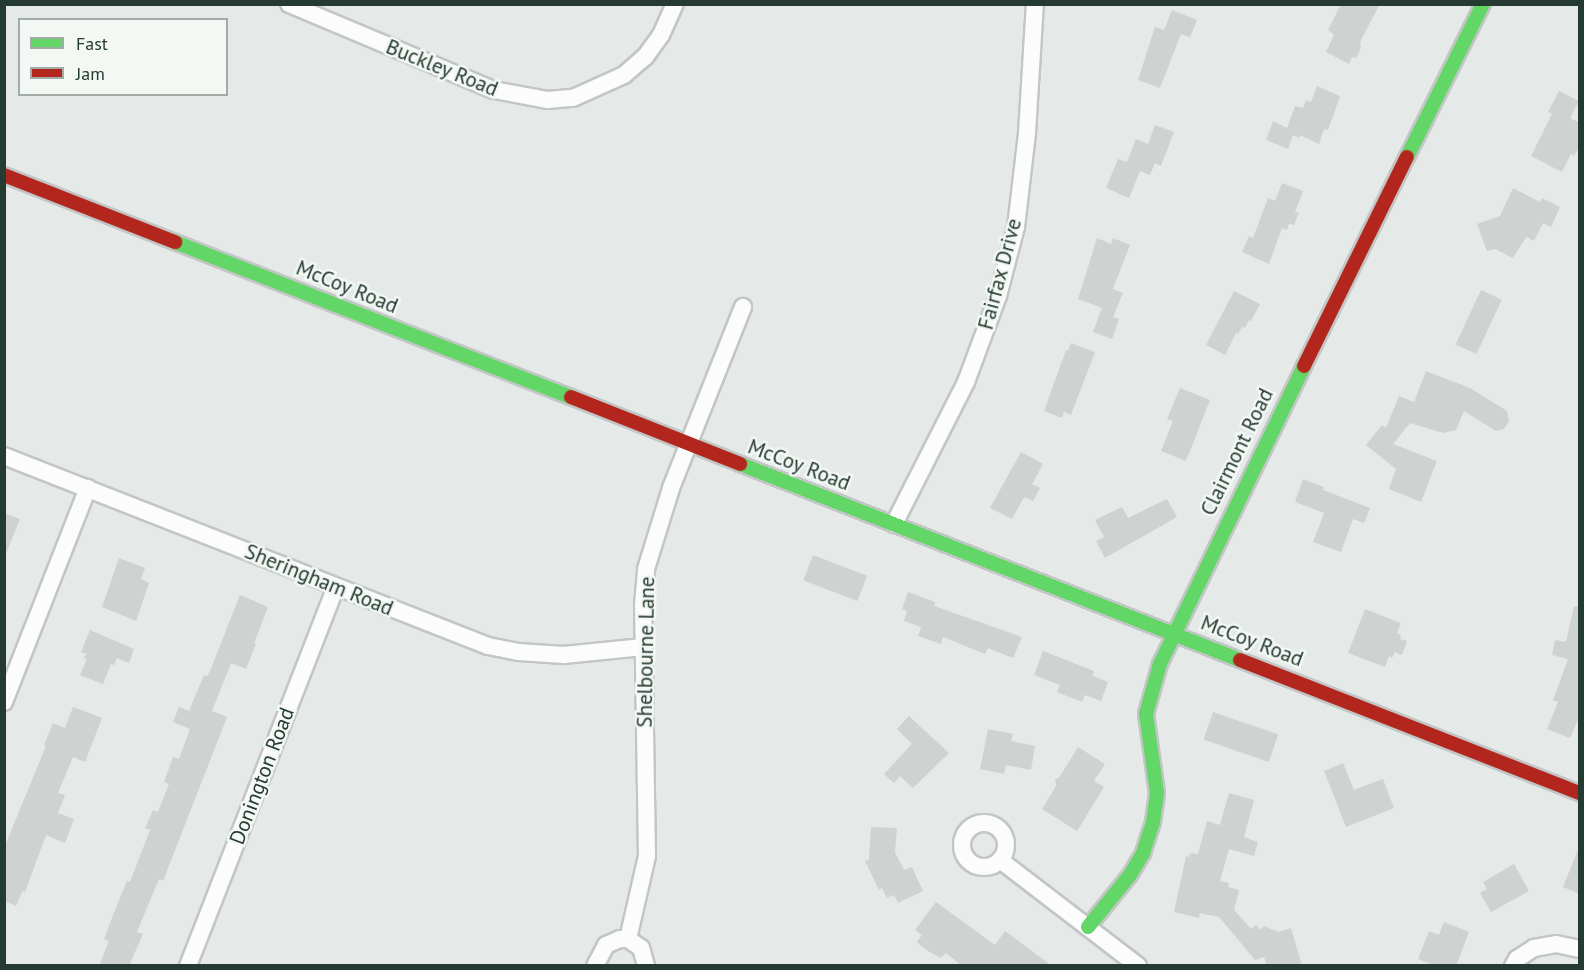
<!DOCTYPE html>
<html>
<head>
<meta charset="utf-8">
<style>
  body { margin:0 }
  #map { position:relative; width:1584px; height:970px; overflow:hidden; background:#e5e9e7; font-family:"PT Sans",sans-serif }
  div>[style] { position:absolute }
  .building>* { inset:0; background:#ced2d0; transform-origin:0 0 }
  .roads { filter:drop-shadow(2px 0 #c2c6c4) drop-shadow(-2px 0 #c2c6c4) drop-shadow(0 2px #c2c6c4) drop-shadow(0 -2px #c2c6c4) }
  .street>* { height:16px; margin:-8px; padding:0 8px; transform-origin:8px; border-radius:8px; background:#fbfcfb }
  .street>.ring { margin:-8px; padding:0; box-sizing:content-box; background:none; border:16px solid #fbfcfb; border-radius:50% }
  .fast>* { height:14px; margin:-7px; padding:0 7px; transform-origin:7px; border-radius:7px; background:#63d668 }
  .jam>* { height:14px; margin:-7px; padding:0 7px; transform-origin:7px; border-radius:7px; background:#b3261e }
  span { translate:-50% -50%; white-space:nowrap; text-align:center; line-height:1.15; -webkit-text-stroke:5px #f3f8f5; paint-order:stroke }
  .street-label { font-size:21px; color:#253a30 }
  .frame { position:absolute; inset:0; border:6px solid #253a30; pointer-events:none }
  .legend { position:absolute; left:18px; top:18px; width:210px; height:78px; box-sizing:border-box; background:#f3f8f5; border:2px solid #a1aca6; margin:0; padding:8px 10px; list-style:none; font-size:18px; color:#253a30 }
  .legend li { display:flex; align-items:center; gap:12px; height:30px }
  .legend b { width:30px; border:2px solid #a1aca6 }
</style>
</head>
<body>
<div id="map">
  <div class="building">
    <div style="clip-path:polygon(1341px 4px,1380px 4px,1360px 42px,1361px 48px,1356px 58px,1352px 57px,1349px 64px,1326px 52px,1334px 35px,1328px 30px)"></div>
    <div style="clip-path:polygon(1172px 10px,1197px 20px,1190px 37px,1181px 34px,1160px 88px,1138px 80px,1155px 27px,1164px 30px)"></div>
    <div style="clip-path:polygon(1317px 86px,1340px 96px,1328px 130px,1324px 129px,1319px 144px,1300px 135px,1299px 138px,1293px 135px,1288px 149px,1266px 140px,1273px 121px,1287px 128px,1295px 106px,1303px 108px,1306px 100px,1311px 102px)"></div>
    <div style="clip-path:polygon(1559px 91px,1579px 101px,1570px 118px,1580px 123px,1580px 146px,1574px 156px,1571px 154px,1562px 172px,1531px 156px,1552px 114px,1548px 112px)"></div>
    <div style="clip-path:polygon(1155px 125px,1174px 132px,1161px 166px,1155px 163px,1150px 175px,1140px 171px,1129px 198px,1106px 188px,1118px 159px,1127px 162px,1136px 139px,1148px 144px)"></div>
    <div style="clip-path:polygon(1282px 183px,1303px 191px,1295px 212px,1299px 213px,1294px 225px,1289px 224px,1287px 230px,1282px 228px,1269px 264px,1242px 252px,1249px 236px,1253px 238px,1268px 198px,1275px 201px)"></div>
    <div style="clip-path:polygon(1513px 188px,1540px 202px,1542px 198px,1560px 207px,1551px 227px,1543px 223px,1534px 241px,1526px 237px,1513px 258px,1495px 249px,1487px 251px,1477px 224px,1500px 216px)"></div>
    <div style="clip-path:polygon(1097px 238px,1111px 244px,1113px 238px,1130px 245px,1113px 289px,1123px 293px,1113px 317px,1119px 319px,1112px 339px,1093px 332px,1102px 308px,1078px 299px)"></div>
    <div style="left:1481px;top:290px;width:23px;height:60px;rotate:25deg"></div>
    <div style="clip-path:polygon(1234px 291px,1260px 304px,1251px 321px,1249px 320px,1245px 328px,1242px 327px,1238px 334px,1236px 333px,1225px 355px,1206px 345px)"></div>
    <div style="clip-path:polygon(1071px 343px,1095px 352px,1071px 415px,1064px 412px,1062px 418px,1044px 411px,1066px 350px,1068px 351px)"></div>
    <div style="clip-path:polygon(1426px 371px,1470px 388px,1507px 411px,1509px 421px,1504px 429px,1496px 431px,1464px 411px,1456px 430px,1443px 433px,1410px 423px,1393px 444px,1437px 461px,1421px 502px,1389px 489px,1396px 469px,1366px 445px,1382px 425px,1386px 428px,1399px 396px,1414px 402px)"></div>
    <div style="clip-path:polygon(1180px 388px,1210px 400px,1186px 461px,1161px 451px,1173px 421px,1167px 419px)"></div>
    <div style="clip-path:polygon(1021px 452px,1043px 464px,1032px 484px,1040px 488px,1033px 501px,1024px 497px,1012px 519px,990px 508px)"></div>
    <div style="clip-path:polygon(1303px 479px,1324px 487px,1323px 490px,1370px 508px,1364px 523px,1353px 519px,1341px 552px,1313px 542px,1324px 513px,1295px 502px)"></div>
    <div style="clip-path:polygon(1167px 499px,1177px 517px,1105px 558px,1096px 541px,1104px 537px,1095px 520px,1122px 507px,1128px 518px)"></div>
    <div style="clip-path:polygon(4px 513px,20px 519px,5px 556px,4px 556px)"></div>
    <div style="left:813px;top:555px;width:58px;height:27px;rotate:21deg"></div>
    <div style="clip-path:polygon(119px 558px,145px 568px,141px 579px,149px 583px,136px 621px,102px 607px)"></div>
    <div style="clip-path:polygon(908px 592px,935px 602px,934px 606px,1022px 637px,1013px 658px,988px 648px,985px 654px,943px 637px,941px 644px,918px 636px,921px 627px,904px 621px,907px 611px,902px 609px)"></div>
    <div style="clip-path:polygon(240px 595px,268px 607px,254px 643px,256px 644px,246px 669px,231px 663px,212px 711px,227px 717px,163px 881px,159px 879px,137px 932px,143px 934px,135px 952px,129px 966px,99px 966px,109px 941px,104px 939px,113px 915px,127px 881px,130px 882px,150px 830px,145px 828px,153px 810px,158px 812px,169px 784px,164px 782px,173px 757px,179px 759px,190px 729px,173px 722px,179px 707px,189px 711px,204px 675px,207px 676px,210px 671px)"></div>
    <div style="clip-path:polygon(1574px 606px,1580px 607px,1580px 715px,1570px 738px,1547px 729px,1558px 702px,1553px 700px,1568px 659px,1552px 655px,1555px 640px,1566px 642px)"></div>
    <div style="clip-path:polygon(1365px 609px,1401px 623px,1397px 633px,1401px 635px,1400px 639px,1407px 641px,1402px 655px,1395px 652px,1392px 658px,1389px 656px,1385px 667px,1348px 653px)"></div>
    <div style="clip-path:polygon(90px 630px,134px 649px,129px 663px,117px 658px,114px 665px,111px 664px,103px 684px,80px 675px,87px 659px,84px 658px,86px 654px,81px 652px)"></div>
    <div style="clip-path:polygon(1043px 651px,1094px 671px,1093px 676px,1108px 682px,1101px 701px,1085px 695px,1082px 702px,1057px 692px,1060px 685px,1034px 675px)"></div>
    <div style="clip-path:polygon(73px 707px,102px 718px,85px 762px,73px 757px,58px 793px,65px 795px,58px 813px,74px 819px,65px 843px,46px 835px,25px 892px,22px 891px,16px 906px,4px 901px,4px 848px,46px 746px,44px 745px,53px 723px,65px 728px)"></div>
    <div style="left:1213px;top:712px;width:69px;height:29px;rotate:19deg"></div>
    <div style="clip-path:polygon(909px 716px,949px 753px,913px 788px,900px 776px,894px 783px,884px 774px,912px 744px,897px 729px)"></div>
    <div style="clip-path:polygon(988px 729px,1013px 734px,1011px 741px,1035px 746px,1031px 770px,1006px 765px,1004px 774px,980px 769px)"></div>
    <div style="clip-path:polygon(1078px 747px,1105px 764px,1094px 781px,1104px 787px,1077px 831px,1042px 809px,1056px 786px,1055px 779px,1059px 778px)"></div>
    <div style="clip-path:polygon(1343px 763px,1354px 790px,1383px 779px,1394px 808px,1346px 827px,1324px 771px)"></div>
    <div style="clip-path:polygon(1229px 793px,1254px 800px,1244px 837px,1258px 842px,1254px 856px,1229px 849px,1220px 881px,1229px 883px,1228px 887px,1239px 890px,1234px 910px,1251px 929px,1256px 925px,1260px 930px,1264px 926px,1279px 932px,1291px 928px,1302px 966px,1267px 966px,1264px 957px,1255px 960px,1219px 917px,1200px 913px,1199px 918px,1174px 912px,1186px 856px,1189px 857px,1190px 853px,1198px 854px,1207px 821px,1220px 825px)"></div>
    <div style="clip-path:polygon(871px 827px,897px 828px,895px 852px,904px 870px,912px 867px,923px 891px,898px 903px,894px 895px,887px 898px,882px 888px,879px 890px,865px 861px,869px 860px)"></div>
    <div style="clip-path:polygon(1579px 847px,1580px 847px,1580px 894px,1563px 887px)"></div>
    <div style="clip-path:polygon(1514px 864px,1529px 891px,1491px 912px,1480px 893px,1487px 889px,1483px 882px)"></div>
    <div style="clip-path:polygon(936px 902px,995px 945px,1005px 931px,1052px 966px,962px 966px,946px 953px,941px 958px,928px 951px,917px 942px,922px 935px,915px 930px)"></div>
    <div style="clip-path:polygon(1444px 922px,1469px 932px,1456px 966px,1436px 966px,1418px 959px,1429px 931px,1439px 935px)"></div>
  </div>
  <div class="roads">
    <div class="street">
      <div style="left:289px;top:4px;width:222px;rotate:22.8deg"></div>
      <div style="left:494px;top:90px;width:55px;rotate:10.5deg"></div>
      <div style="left:548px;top:100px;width:25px;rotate:-5deg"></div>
      <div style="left:573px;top:98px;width:56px;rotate:-24.3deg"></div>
      <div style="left:624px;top:75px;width:28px;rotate:-41deg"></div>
      <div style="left:645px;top:57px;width:27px;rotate:-54deg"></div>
      <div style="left:661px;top:35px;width:34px;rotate:-66deg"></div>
      <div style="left:4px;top:456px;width:520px;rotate:21.43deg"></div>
      <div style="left:488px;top:646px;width:32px;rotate:11deg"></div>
      <div style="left:519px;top:652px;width:45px;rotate:3.8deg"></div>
      <div style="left:564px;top:655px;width:79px;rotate:-5.8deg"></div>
      <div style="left:894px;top:524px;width:159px;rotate:-63.1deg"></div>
      <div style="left:966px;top:382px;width:92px;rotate:-69.6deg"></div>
      <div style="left:998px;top:296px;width:71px;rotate:-75.4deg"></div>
      <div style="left:1016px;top:227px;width:95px;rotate:-83.3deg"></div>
      <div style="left:1027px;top:133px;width:129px;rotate:-86.5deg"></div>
      <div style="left:4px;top:702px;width:230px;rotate:-68.6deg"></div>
      <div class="ring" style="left:962px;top:823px;width:28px;height:28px"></div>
      <div style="left:1000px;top:860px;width:174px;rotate:37.5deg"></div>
      <div style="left:628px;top:939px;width:85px;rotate:-77.1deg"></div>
      <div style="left:647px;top:856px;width:251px;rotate:-90.9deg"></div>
      <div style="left:643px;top:605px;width:36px;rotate:-85deg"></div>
      <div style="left:646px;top:569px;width:85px;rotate:-72.8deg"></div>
      <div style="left:671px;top:488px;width:195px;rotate:-68.3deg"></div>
      <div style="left:188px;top:966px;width:407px;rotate:-68.7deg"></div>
      <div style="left:595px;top:966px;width:24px;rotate:-62deg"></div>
      <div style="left:606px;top:945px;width:15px;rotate:-23deg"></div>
      <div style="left:620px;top:939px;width:8px"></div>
      <div style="left:628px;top:939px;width:16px;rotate:35deg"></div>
      <div style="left:641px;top:948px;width:19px;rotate:74deg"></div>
      <div style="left:1513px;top:966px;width:8px;rotate:-60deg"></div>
      <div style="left:1517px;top:959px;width:20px;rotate:-33deg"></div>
      <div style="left:1534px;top:948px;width:22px;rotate:-10deg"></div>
      <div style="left:1556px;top:944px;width:25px;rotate:12deg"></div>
    </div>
    <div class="fast">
      <div style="left:1407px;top:157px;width:171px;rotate:-63.6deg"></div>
      <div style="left:175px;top:242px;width:425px;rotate:21.4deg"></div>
      <div style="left:740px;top:464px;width:537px;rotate:21.41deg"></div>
      <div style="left:1088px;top:927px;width:67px;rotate:-51.1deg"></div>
      <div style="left:1130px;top:875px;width:26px;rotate:-59deg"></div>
      <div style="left:1143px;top:853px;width:33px;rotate:-72deg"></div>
      <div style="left:1153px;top:822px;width:29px;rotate:-82deg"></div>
      <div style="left:1157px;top:793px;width:80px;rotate:-97.9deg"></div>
      <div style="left:1146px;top:714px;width:52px;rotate:-74.4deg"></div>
      <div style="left:1160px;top:664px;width:331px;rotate:-64.2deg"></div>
    </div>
    <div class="jam">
      <div style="left:4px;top:175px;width:184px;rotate:21.4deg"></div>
      <div style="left:1304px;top:366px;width:233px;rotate:-63.8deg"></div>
      <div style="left:571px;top:397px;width:182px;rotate:21.6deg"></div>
      <div style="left:1240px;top:660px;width:365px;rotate:21.4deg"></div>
    </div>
  </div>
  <div class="street-label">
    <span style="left:442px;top:68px;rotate:22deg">Buckley Road</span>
    <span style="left:1000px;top:274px;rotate:-75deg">Fairfax Drive</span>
    <span style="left:347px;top:287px;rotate:22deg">McCoy Road</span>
    <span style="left:1237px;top:452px;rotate:-64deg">Clairmont Road</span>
    <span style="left:799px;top:465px;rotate:21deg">McCoy Road</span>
    <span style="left:319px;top:580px;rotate:22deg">Sheringham Road</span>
    <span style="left:1252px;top:641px;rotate:21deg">McCoy Road</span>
    <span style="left:646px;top:652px;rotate:-89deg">Shelbourne Lane</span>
    <span style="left:262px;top:776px;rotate:-69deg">Donington Road</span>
  </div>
  <div class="frame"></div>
  <ul class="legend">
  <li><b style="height:8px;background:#63d668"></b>Fast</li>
  <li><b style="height:8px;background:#b3261e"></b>Jam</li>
  </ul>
</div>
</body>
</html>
